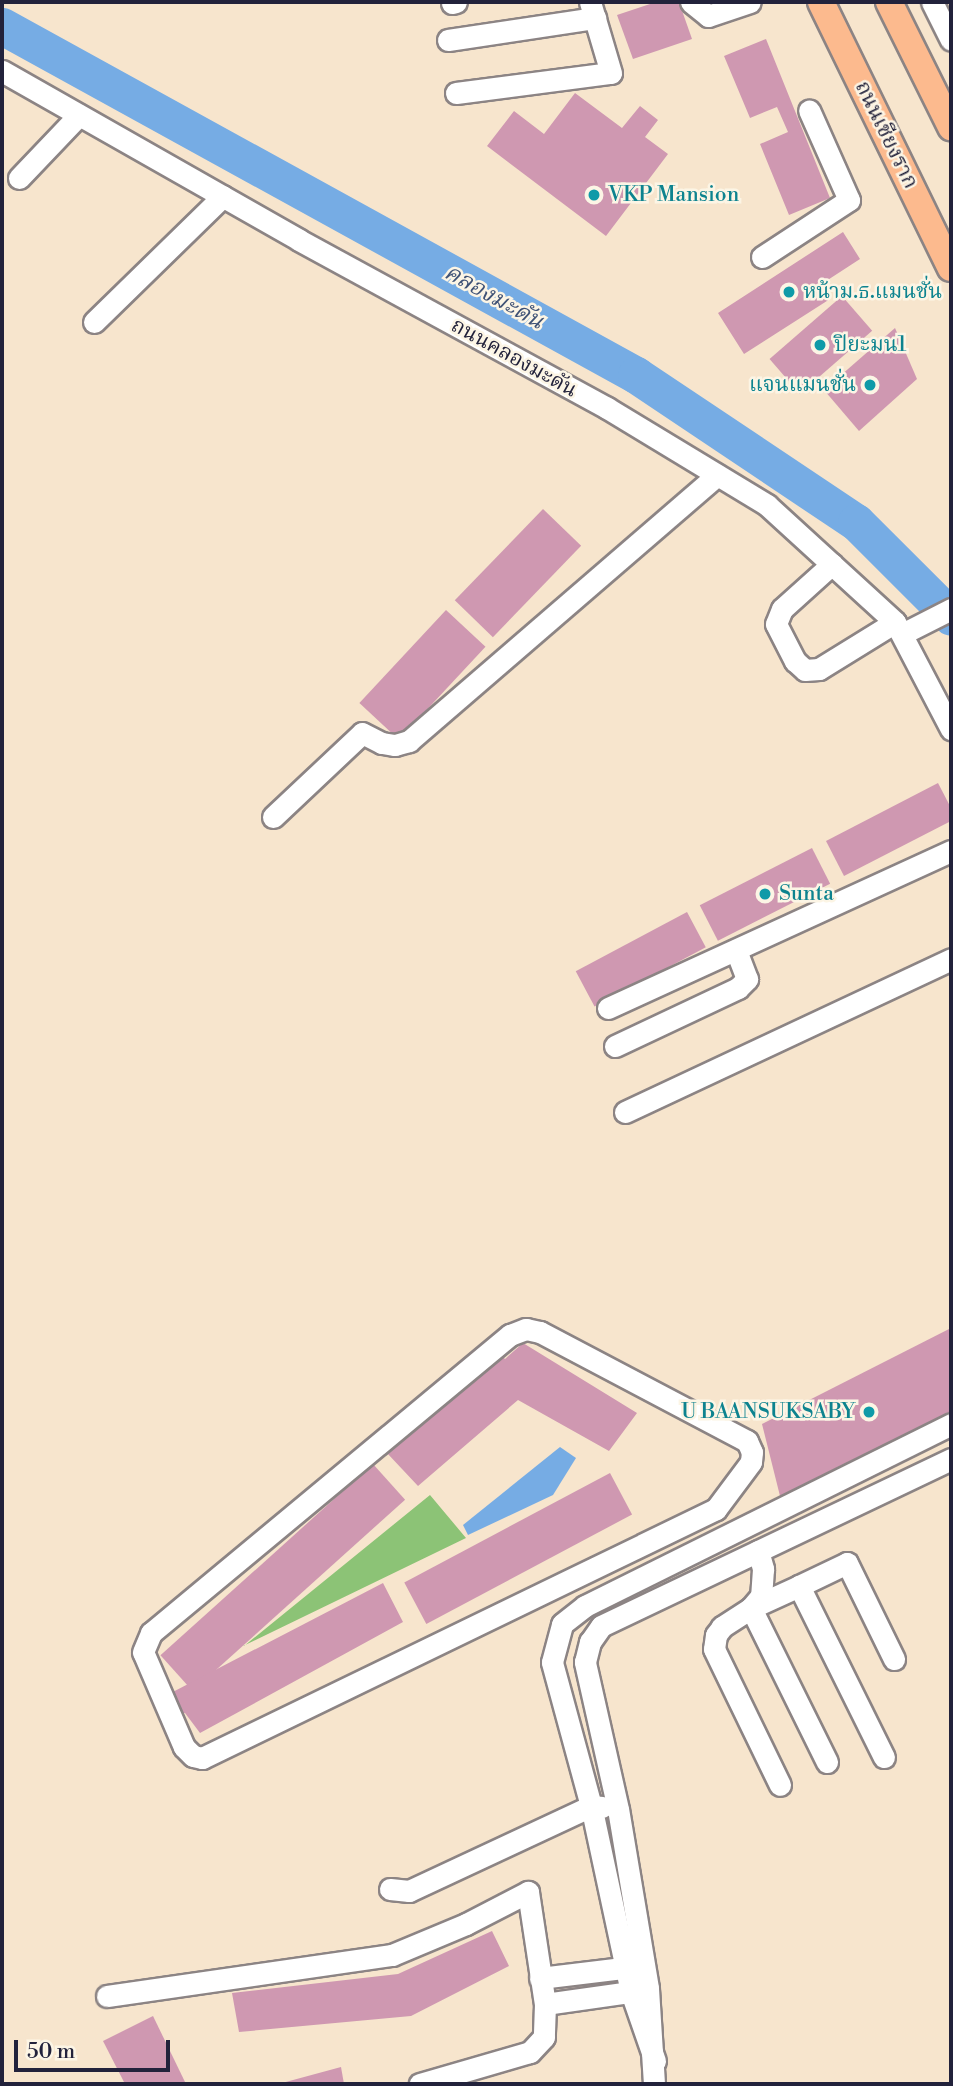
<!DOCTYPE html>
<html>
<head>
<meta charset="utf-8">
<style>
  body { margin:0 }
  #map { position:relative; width:953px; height:2086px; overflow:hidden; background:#f7e5cd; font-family:"Libre Bodoni","Noto Serif Thai",serif }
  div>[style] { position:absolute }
  .green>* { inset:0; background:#8cc376 }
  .water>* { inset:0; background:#76ace4 }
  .river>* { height:37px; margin:-18.5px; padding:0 18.5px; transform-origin:18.5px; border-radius:18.5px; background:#76ace4 }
  .building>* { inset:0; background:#cf98b1; transform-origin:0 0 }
  .roads { filter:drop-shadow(2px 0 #8c8484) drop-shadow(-2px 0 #8c8484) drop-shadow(0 2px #8c8484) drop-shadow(0 -2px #8c8484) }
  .minor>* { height:21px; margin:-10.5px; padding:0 10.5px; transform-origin:10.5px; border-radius:10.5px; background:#fff }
  .major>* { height:26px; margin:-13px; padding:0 13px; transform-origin:13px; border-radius:13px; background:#fcba8e }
  .dots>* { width:19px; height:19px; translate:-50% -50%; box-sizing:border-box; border:4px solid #fcf5e5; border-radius:50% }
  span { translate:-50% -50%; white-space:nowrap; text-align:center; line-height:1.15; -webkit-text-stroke:5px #fcf5e5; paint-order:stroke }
  .street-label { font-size:21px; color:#22223b }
  .culture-label { font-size:21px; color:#0d838f }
  .left { translate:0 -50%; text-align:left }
  .right { translate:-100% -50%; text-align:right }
  .water-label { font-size:23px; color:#3f5276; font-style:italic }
  .frame { position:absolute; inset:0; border:4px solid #22223b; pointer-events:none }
  .scale { position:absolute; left:14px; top:2040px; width:156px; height:32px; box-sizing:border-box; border:4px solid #22223b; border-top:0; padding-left:9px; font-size:21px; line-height:24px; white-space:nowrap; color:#22223b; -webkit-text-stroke:5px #fcf5e5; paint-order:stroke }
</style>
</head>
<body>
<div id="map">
  <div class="green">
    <div style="clip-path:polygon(430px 1495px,466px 1538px,243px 1646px,244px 1646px)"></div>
  </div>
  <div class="water">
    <div style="clip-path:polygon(560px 1447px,576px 1458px,553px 1495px,468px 1535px,463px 1525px)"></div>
  </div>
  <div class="river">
    <div style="left:2px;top:26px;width:724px;rotate:28.83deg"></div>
    <div style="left:636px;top:375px;width:265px;rotate:33.8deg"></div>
    <div style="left:856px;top:522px;width:134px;rotate:45deg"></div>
  </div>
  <div class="building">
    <div style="clip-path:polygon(656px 2px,679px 2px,692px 39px,633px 59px,617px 15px)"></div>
    <div style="clip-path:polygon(766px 39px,830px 198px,789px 215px,760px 144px,788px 132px,777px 107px,750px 118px,724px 56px)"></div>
    <div style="clip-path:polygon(575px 93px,622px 128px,640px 106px,658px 120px,645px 137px,668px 154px,606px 236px,487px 146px,514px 111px,544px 134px)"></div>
    <div style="clip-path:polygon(843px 232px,860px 259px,820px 285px,830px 299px,744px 354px,718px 313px)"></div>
    <div style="left:842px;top:296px;width:46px;height:96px;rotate:49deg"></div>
    <div style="clip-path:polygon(895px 328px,917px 379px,859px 431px,824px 390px)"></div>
    <div style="left:543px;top:509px;width:53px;height:127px;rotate:44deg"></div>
    <div style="left:446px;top:610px;width:54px;height:127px;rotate:43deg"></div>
    <div style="clip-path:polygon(938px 783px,951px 808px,951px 821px,844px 876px,826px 841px)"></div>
    <div style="left:812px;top:848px;width:40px;height:126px;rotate:63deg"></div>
    <div style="left:687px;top:912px;width:40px;height:126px;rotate:62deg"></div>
    <div style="clip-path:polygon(951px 1328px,951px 1418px,781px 1500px,762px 1424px)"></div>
    <div style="clip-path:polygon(523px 1343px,637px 1413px,609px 1451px,518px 1400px,418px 1486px,387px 1453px,496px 1350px,505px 1359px)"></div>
    <div style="left:373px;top:1464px;width:48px;height:286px;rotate:48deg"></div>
    <div style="left:610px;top:1473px;width:47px;height:233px;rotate:62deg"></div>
    <div style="clip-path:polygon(383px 1583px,403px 1622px,200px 1733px,185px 1713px,175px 1715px,167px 1695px)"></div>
    <div style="clip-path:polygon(492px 1931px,509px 1966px,411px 2016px,239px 2032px,232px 1993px,398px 1974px)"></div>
    <div style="clip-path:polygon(153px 2016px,186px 2084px,125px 2084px,103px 2041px)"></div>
    <div style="clip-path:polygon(341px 2067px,344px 2084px,282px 2084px,282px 2083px)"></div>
  </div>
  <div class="roads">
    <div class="minor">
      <div style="left:691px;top:2px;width:22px;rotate:39deg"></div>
      <div style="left:708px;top:16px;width:44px;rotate:-18.4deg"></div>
      <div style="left:932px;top:2px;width:42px;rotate:63.4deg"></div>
      <div style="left:452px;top:3px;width:4px;rotate:-14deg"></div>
      <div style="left:448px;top:40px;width:149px;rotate:-8.5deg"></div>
      <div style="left:2px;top:71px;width:342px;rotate:29.6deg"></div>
      <div style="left:299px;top:240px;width:351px;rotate:28.6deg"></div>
      <div style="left:607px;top:408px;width:187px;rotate:31.2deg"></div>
      <div style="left:767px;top:505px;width:173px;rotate:42.4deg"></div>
      <div style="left:895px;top:622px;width:121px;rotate:62.4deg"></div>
      <div style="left:456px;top:93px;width:156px;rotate:-7.4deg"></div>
      <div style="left:611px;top:73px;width:74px;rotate:-106.5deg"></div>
      <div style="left:19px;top:178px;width:87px;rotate:-46.4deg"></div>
      <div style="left:762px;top:257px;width:104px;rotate:-33.2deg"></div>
      <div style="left:849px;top:200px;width:98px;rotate:-114deg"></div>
      <div style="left:94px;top:322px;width:180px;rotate:-44.3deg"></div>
      <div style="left:832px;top:564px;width:67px;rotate:138deg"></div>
      <div style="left:782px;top:609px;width:16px;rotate:112deg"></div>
      <div style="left:776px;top:624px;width:42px;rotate:62.8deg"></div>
      <div style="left:795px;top:661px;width:13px;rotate:42deg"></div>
      <div style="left:805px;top:670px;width:14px;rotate:-4deg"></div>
      <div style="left:819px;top:669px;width:89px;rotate:-31.7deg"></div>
      <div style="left:902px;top:634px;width:55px;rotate:-27deg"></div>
      <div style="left:273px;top:817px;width:122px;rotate:-43.3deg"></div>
      <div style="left:362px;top:733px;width:22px;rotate:27deg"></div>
      <div style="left:382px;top:743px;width:13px;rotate:9deg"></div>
      <div style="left:395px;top:745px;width:15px;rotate:-16deg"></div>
      <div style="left:409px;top:741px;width:407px;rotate:-40.8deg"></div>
      <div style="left:608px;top:1008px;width:377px;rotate:-24.6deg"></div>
      <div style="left:615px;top:1046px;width:136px;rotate:-25.2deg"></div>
      <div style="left:738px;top:988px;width:13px;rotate:-45deg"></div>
      <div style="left:747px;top:979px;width:31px;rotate:-111deg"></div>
      <div style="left:625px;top:1112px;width:360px;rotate:-25.1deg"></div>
      <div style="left:526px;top:1329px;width:14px;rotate:12deg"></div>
      <div style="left:540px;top:1332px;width:234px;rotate:27.8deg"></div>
      <div style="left:747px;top:1441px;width:12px;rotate:66deg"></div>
      <div style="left:752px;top:1452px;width:10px;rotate:96deg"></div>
      <div style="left:751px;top:1462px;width:59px;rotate:126.7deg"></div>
      <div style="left:716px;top:1509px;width:571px;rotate:154.15deg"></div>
      <div style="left:202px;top:1758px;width:9px;rotate:-167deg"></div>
      <div style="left:193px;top:1756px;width:13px;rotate:-135deg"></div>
      <div style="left:184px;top:1747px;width:103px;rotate:-113.3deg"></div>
      <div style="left:143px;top:1652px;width:21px;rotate:-67deg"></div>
      <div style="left:151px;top:1633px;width:467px;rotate:-39.7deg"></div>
      <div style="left:510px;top:1335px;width:17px;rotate:-21deg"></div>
      <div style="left:758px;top:1551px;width:19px;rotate:74deg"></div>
      <div style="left:763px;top:1569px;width:27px;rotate:94deg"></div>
      <div style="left:761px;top:1596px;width:16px;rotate:130deg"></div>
      <div style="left:751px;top:1608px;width:35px;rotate:147deg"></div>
      <div style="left:722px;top:1627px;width:10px;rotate:127deg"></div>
      <div style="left:716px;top:1635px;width:14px;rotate:98deg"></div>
      <div style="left:714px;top:1649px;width:151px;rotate:64.1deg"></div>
      <div style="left:799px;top:1586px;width:53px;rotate:-25.6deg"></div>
      <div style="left:847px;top:1563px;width:107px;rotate:63.9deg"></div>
      <div style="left:827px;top:1762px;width:172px;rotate:-116.3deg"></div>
      <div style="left:751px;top:1608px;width:53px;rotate:-24.6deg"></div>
      <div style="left:799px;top:1586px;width:191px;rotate:63.6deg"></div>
      <div style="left:390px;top:1889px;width:19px;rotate:6deg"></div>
      <div style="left:409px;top:1891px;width:201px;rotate:-25deg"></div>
      <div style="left:591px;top:1806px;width:11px;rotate:5deg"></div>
      <div style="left:540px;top:1978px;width:100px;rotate:-6.9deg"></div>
      <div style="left:107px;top:1996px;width:288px;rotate:-8.2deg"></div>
      <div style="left:392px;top:1955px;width:80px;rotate:-22.7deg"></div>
      <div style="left:466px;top:1924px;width:70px;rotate:-27.3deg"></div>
      <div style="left:528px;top:1892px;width:113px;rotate:81.4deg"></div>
      <div style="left:545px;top:2004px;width:33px;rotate:92deg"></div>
      <div style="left:544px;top:2037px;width:21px;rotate:133deg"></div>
      <div style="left:530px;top:2052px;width:115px;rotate:163.8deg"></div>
      <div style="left:545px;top:2004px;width:99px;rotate:-8.1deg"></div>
      <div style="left:655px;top:2061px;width:73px;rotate:-109.2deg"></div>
      <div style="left:631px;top:1992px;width:190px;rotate:-102.1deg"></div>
      <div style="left:591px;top:1806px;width:149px;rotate:-105.2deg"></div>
      <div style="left:552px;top:1662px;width:39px;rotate:-75deg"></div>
      <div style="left:562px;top:1624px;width:29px;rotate:-38deg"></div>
      <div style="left:585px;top:1606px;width:409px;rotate:-26.4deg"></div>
      <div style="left:654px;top:2084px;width:96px;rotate:-93.6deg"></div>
      <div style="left:648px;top:1988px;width:181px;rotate:-99.5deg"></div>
      <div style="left:618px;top:1809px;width:151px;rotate:-102.7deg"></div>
      <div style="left:585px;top:1662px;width:21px;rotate:-76deg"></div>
      <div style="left:590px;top:1642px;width:19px;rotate:-55deg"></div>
      <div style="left:601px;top:1626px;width:388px;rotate:-25.5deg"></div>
    </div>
    <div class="major">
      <div style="left:821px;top:2px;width:296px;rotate:64deg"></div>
      <div style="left:889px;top:2px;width:140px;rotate:63.6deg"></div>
    </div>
  </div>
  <div class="dots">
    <div style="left:594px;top:195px;background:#0f9aa8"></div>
    <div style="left:789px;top:292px;background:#0f9aa8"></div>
    <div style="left:820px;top:345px;background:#0f9aa8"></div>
    <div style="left:870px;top:385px;background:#0f9aa8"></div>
    <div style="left:765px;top:894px;background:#0f9aa8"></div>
    <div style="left:869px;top:1412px;background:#0f9aa8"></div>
  </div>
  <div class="street-label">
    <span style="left:886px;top:135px;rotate:64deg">ถนนเชียงราก</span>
    <span style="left:514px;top:358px;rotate:29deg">ถนนคลองมะดัน</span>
  </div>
  <div class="culture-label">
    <span class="left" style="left:608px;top:195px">VKP Mansion</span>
    <span class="left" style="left:803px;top:292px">หน้าม.ธ.แมนชั่น</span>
    <span class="left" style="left:834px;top:345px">ปิยะมน1</span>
    <span class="right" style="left:856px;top:385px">แจนแมนชั่น</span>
    <span class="left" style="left:779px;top:894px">Sunta</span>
    <span class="right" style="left:855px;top:1412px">U BAANSUKSABY</span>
  </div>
  <div class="water-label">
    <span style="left:494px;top:297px;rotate:29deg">คลองมะดัน</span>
  </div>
  <div class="frame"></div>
  <div class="scale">50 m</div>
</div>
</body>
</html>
